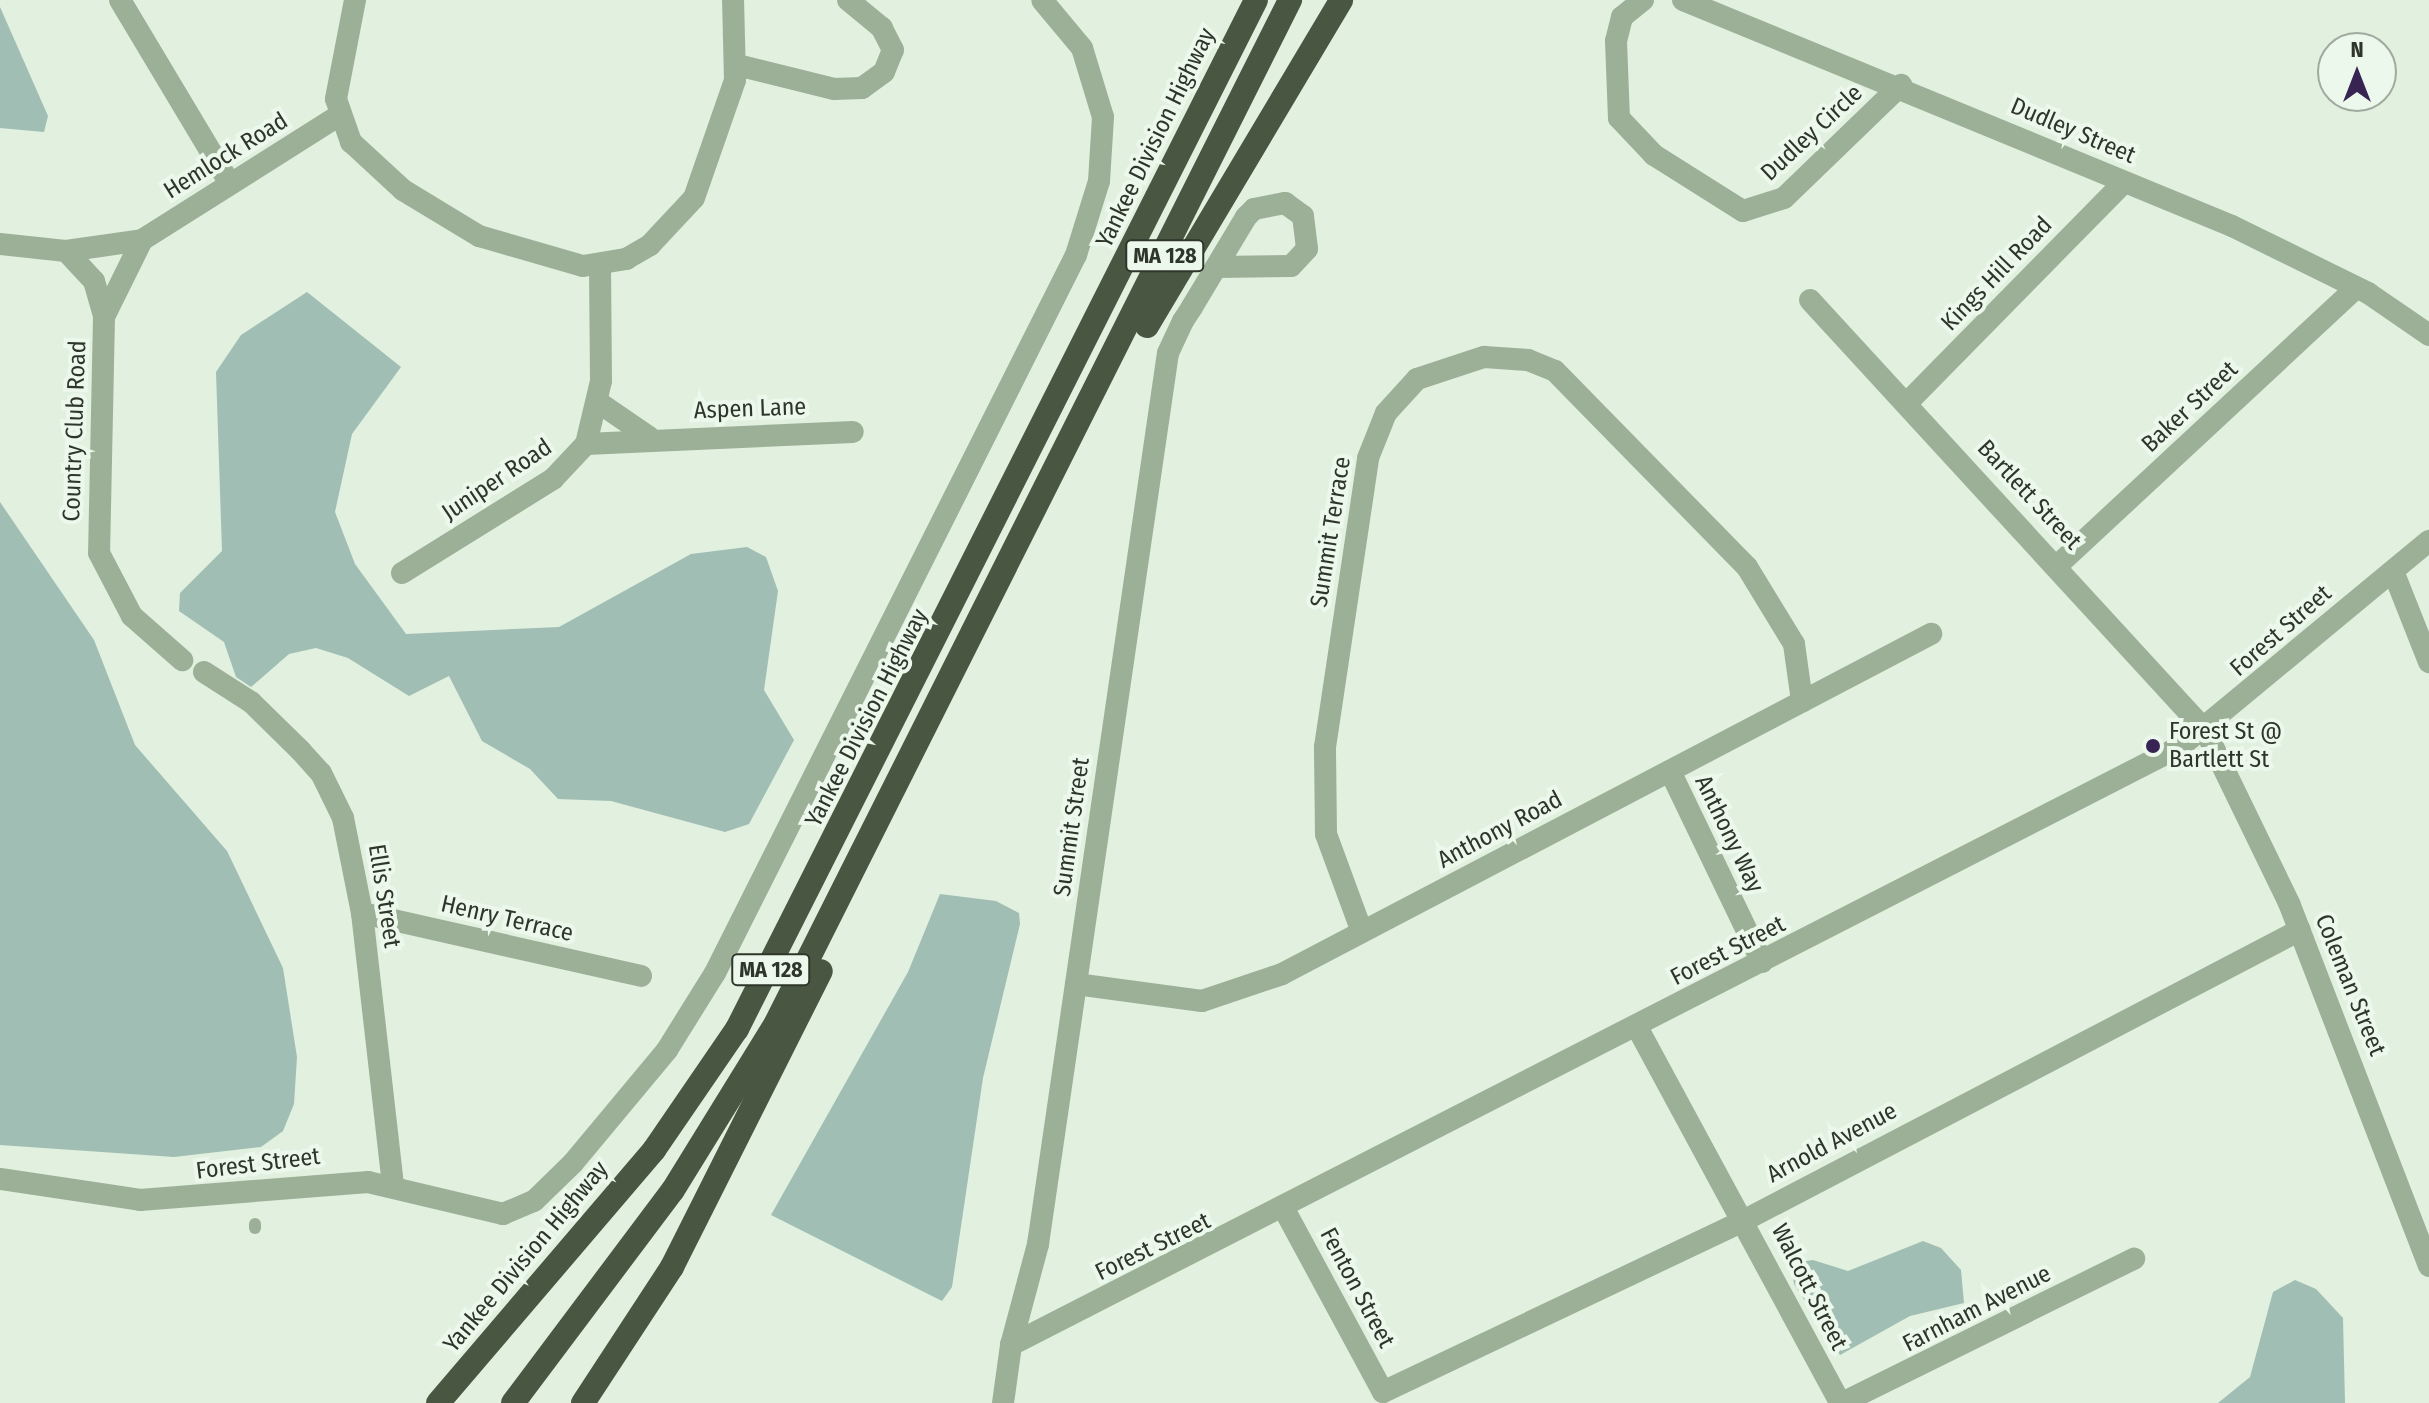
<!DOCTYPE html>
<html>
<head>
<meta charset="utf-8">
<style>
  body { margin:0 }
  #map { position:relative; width:2429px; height:1403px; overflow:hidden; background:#e1f0df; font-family:"Fira Sans Condensed",sans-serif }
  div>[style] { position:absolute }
  .green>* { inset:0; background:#a0beb4 }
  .service>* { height:12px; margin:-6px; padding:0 6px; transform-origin:6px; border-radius:6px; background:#9cb097 }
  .minor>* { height:22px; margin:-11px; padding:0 11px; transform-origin:11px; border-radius:11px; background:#9cb097 }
  .tertiary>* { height:22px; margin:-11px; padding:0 11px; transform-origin:11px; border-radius:11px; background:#9cb097 }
  .motorway>* { height:24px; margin:-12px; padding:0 12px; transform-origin:12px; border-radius:12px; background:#495642 }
  .dots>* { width:22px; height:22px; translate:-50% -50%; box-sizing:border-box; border:4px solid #ecf8eb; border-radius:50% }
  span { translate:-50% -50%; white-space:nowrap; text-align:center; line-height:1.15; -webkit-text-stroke:8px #ecf8eb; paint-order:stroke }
  .shield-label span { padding:2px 6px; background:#ecf8eb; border:2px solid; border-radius:6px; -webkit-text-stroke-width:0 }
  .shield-label { font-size:22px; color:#2e362a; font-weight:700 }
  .street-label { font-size:24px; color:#2e362a }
  .poi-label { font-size:24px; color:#2e362a }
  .left { translate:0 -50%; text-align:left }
  .north { position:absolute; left:2317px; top:32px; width:80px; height:80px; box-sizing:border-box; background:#ecf8eb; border:2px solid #a0aa9e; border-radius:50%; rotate:0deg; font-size:22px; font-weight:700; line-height:32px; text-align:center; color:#2e362a }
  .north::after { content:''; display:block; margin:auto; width:28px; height:36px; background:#372453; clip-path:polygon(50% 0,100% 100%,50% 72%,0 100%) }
</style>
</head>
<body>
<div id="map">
  <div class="green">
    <div style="clip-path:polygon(0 7px,48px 116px,44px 132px,0 128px)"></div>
    <div style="clip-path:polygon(307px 292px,401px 367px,352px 434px,335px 512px,355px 564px,406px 634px,559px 627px,691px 554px,747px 547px,766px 557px,778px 591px,764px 690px,794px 740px,749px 824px,725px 832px,611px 801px,558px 799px,530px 769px,482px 741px,449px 676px,409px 696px,348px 658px,316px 648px,289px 654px,251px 687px,236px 677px,224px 642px,179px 611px,180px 593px,222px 551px,216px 372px,241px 335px)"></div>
    <div style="clip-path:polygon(0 502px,94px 640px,135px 745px,227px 851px,283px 968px,297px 1057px,294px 1104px,283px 1131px,261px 1147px,174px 1157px,0 1145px)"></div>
    <div style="clip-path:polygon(940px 894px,996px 901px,1019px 913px,1020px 924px,983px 1078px,952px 1287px,942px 1301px,771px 1215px,908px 972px)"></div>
    <div style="clip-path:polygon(1923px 1241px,1941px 1248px,1961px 1270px,1964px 1303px,1910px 1316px,1840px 1355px,1794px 1284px,1791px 1263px,1813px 1260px,1848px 1271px)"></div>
    <div style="clip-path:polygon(2295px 1280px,2316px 1289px,2343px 1318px,2345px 1403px,2218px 1403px,2250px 1377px,2273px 1292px)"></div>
  </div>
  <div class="service">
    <div style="left:255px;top:1224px;width:4px;rotate:90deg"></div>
  </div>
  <div class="minor">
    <div style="left:120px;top:0;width:214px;rotate:59.1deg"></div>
    <div style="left:355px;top:0;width:101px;rotate:100.9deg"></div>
    <div style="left:336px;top:99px;width:46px;rotate:70.8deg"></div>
    <div style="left:351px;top:142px;width:71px;rotate:42.7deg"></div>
    <div style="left:403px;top:190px;width:89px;rotate:31.2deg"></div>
    <div style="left:479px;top:236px;width:108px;rotate:16.1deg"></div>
    <div style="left:583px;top:266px;width:44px;rotate:-9.2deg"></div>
    <div style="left:626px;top:259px;width:28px;rotate:-30deg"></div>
    <div style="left:650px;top:245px;width:64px;rotate:-46.9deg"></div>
    <div style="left:694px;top:198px;width:125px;rotate:-70.8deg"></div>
    <div style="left:735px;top:80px;width:80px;rotate:-91.4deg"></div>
    <div style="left:1643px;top:0;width:27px;rotate:141deg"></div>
    <div style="left:1622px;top:17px;width:25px;rotate:104deg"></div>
    <div style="left:1616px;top:41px;width:77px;rotate:87.8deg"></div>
    <div style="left:1619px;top:118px;width:51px;rotate:46.6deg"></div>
    <div style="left:1654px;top:155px;width:105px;rotate:32.2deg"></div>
    <div style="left:1743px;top:211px;width:43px;rotate:-17.6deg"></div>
    <div style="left:1784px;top:198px;width:163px;rotate:-44deg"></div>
    <div style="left:1683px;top:0;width:594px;rotate:22.37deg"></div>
    <div style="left:2232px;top:226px;width:152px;rotate:26.2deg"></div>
    <div style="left:2368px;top:293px;width:74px;rotate:34.5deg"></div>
    <div style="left:737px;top:65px;width:100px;rotate:13.9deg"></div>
    <div style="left:834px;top:89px;width:28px;rotate:-2deg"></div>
    <div style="left:862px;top:88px;width:27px;rotate:-36deg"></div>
    <div style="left:884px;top:72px;width:24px;rotate:-68deg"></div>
    <div style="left:893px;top:50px;width:25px;rotate:-117deg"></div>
    <div style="left:882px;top:28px;width:44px;rotate:-140.5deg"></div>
    <div style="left:0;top:244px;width:66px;rotate:6.1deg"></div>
    <div style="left:66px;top:251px;width:41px;rotate:47deg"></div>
    <div style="left:94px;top:281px;width:37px;rotate:74deg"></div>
    <div style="left:104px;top:317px;width:236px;rotate:91.2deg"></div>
    <div style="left:99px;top:553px;width:71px;rotate:62.4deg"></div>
    <div style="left:132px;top:616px;width:67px;rotate:41.3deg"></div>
    <div style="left:66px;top:251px;width:77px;rotate:-8.2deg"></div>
    <div style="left:1810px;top:300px;width:584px;rotate:47.43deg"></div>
    <div style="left:2205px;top:730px;width:192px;rotate:64.1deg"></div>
    <div style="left:2289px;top:903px;width:389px;rotate:68.9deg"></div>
    <div style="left:104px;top:317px;width:86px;rotate:-63.7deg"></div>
    <div style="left:142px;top:240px;width:232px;rotate:-32.3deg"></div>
    <div style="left:598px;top:402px;width:62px;rotate:34.5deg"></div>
    <div style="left:1906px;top:404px;width:311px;rotate:-45.5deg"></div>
    <div style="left:586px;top:444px;width:267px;rotate:-2.6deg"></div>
    <div style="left:2059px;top:564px;width:405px;rotate:-42.9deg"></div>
    <div style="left:2393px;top:571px;width:98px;rotate:68.4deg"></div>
    <div style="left:402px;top:573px;width:178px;rotate:-31.9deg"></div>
    <div style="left:553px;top:479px;width:48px;rotate:-46.7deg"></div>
    <div style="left:586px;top:444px;width:65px;rotate:-76.6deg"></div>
    <div style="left:601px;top:381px;width:116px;rotate:-90.5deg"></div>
    <div style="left:204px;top:672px;width:56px;rotate:32.6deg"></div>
    <div style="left:251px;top:702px;width:69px;rotate:44.4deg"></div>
    <div style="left:300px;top:750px;width:31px;rotate:48deg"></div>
    <div style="left:321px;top:773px;width:50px;rotate:63.9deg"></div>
    <div style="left:343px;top:818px;width:97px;rotate:78.7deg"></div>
    <div style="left:362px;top:913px;width:276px;rotate:83.5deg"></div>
    <div style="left:1670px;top:771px;width:212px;rotate:64.3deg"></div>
    <div style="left:362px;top:913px;width:286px;rotate:12.7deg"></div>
    <div style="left:1362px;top:932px;width:104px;rotate:-110.2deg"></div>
    <div style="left:1326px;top:834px;width:87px;rotate:-90.7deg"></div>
    <div style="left:1325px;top:747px;width:292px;rotate:-81.5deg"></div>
    <div style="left:1368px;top:458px;width:48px;rotate:-68.2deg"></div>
    <div style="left:1386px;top:413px;width:46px;rotate:-47.6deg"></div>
    <div style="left:1417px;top:379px;width:71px;rotate:-18.2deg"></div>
    <div style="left:1484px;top:357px;width:44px;rotate:3.9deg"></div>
    <div style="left:1528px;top:360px;width:29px;rotate:22deg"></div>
    <div style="left:1555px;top:371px;width:274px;rotate:45.6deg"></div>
    <div style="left:1747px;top:567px;width:90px;rotate:58.6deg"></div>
    <div style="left:1794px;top:644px;width:58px;rotate:82deg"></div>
    <div style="left:1076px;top:984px;width:127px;rotate:7.7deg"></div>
    <div style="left:1202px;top:1001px;width:84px;rotate:-18.6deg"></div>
    <div style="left:1282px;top:974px;width:733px;rotate:-27.65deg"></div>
    <div style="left:1637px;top:1027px;width:427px;rotate:61.6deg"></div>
    <div style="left:1284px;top:1209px;width:208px;rotate:61.6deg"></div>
    <div style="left:1383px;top:1392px;width:401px;rotate:-25.4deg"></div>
    <div style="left:1745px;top:1220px;width:626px;rotate:-27.59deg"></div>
    <div style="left:1011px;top:1345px;width:105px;rotate:-75deg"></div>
    <div style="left:1038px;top:1244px;width:900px;rotate:-81.7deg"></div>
    <div style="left:1168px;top:353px;width:35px;rotate:-65deg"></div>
    <div style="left:1183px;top:321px;width:17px;rotate:-57deg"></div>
    <div style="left:1192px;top:307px;width:105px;rotate:-59deg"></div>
    <div style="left:1246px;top:217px;width:11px;rotate:-45deg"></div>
    <div style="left:1254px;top:209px;width:32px;rotate:-11deg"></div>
    <div style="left:1285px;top:203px;width:22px;rotate:36deg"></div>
    <div style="left:1303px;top:216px;width:33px;rotate:83deg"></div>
    <div style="left:1307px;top:249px;width:23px;rotate:133deg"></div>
    <div style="left:1291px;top:266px;width:75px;rotate:179.2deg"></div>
    <div style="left:1842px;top:1403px;width:326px;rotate:-26.3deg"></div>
  </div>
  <div class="tertiary">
    <div style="left:0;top:1179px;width:142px;rotate:8.5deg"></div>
    <div style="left:140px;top:1200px;width:229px;rotate:-4.5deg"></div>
    <div style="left:368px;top:1182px;width:139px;rotate:13.3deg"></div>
    <div style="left:503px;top:1214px;width:34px;rotate:-23deg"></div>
    <div style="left:534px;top:1201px;width:54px;rotate:-44.3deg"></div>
    <div style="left:573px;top:1163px;width:147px;rotate:-50.2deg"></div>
    <div style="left:667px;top:1050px;width:91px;rotate:-58.1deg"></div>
    <div style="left:715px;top:973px;width:804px;rotate:-63.31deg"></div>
    <div style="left:1076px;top:255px;width:77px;rotate:-72.7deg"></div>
    <div style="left:1099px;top:181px;width:64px;rotate:-86.4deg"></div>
    <div style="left:1103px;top:117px;width:72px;rotate:-106.9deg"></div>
    <div style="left:1082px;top:48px;width:62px;rotate:-129.8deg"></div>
    <div style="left:1003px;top:1403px;width:59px;rotate:-82.1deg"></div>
    <div style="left:1011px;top:1345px;width:1314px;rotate:-27.11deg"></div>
    <div style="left:2181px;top:746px;width:322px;rotate:-39.6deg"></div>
  </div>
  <div class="motorway">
    <div style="left:1147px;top:326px;width:379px;rotate:-59.2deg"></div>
    <div style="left:438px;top:1403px;width:333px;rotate:-49.5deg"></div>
    <div style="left:654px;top:1150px;width:147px;rotate:-55.6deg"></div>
    <div style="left:737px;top:1029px;width:1152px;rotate:-63.23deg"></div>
    <div style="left:513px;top:1403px;width:266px;rotate:-53.1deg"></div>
    <div style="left:673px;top:1190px;width:196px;rotate:-58.3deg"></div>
    <div style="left:776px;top:1023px;width:1145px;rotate:-63.32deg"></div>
    <div style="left:583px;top:1403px;width:163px;rotate:-56.8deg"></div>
    <div style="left:672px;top:1267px;width:331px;rotate:-63.3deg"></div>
  </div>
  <div class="dots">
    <div style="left:2153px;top:746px;background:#372453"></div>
  </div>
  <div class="shield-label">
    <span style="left:1165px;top:256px">MA 128</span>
    <span style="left:771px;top:970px">MA 128</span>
  </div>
  <div class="street-label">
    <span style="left:2073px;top:131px;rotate:23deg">Dudley Street</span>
    <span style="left:1812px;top:133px;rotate:-43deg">Dudley Circle</span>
    <span style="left:1156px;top:138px;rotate:-64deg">Yankee Division Highway</span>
    <span style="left:226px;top:156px;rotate:-32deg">Hemlock Road</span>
    <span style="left:1997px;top:274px;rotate:-46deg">Kings Hill Road</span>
    <span style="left:2190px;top:407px;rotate:-43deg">Baker Street</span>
    <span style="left:750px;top:409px;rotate:-2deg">Aspen Lane</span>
    <span style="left:75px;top:431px;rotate:-88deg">Country Club Road</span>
    <span style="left:497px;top:480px;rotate:-34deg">Juniper Road</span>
    <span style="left:2029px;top:495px;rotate:47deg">Bartlett Street</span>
    <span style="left:1331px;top:532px;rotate:-81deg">Summit Terrace</span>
    <span style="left:2281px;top:631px;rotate:-41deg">Forest Street</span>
    <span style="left:867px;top:718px;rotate:-63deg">Yankee Division Highway</span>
    <span style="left:1072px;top:827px;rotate:-82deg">Summit Street</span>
    <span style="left:1500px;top:830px;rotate:-28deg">Anthony Road</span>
    <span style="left:1729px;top:834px;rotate:64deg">Anthony Way</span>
    <span style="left:384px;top:896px;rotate:81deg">Ellis Street</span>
    <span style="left:507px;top:919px;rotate:13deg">Henry Terrace</span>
    <span style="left:1728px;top:951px;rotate:-27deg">Forest Street</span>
    <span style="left:2350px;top:985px;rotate:68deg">Coleman Street</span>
    <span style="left:1832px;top:1143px;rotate:-28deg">Arnold Avenue</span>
    <span style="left:258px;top:1164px;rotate:-7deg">Forest Street</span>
    <span style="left:1153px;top:1247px;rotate:-26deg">Forest Street</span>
    <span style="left:526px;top:1257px;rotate:-50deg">Yankee Division Highway</span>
    <span style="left:1809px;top:1287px;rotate:63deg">Walcott Street</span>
    <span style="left:1357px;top:1288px;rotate:62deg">Fenton Street</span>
    <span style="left:1977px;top:1309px;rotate:-27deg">Farnham Avenue</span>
  </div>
  <div class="poi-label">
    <span class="left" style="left:2169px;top:746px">Forest St @<br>Bartlett St</span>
  </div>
  <div class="north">N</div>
</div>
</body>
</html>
